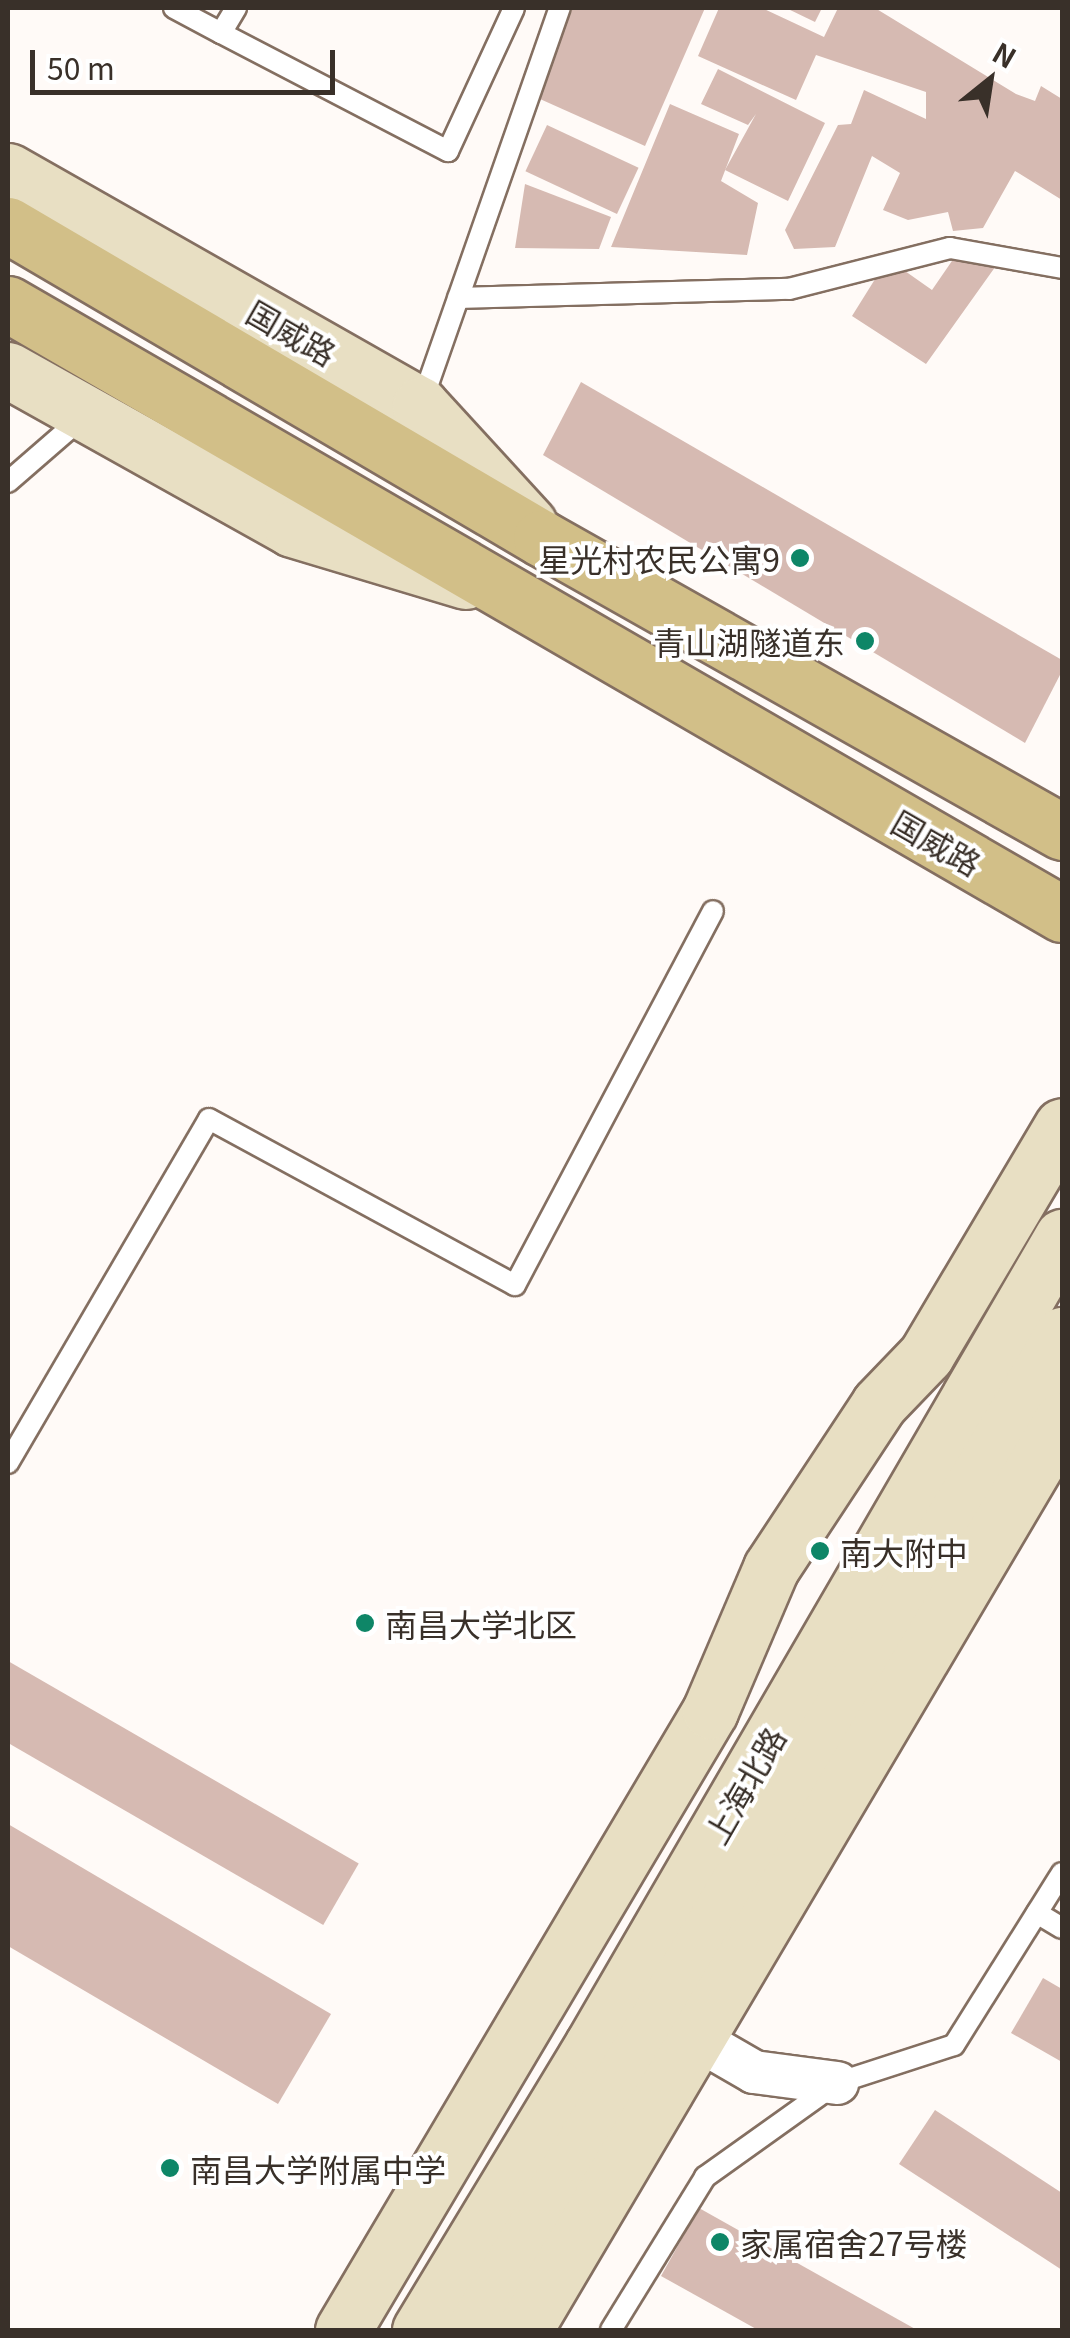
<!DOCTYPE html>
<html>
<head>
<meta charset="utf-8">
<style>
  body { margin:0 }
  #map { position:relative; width:1070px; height:2338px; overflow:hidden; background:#fffaf7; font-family:Georgia,"Noto Sans SC",serif }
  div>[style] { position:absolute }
  .building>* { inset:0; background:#d6bab2; transform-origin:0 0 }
  .roads { filter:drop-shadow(2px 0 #846f61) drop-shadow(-2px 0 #846f61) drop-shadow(0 2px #846f61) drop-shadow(0 -2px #846f61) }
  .lane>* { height:20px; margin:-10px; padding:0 10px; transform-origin:10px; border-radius:10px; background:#fff }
  .street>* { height:42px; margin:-21px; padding:0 21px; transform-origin:21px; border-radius:21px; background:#fff }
  .secondary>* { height:55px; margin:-27.5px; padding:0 27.5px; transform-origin:27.5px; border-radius:27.5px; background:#e8dfc3 }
  .primary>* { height:55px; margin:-27.5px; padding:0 27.5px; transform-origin:27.5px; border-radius:27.5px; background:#d2bf88 }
  .dots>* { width:28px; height:28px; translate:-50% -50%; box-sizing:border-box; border:5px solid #fff; border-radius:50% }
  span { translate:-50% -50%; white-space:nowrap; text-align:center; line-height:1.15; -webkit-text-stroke:8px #fff; paint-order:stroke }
  .street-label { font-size:32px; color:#393029 }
  .poi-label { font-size:32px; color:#393029 }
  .right { translate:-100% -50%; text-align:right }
  .left { translate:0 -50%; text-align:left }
  .frame { position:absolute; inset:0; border:10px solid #393029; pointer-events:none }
  .north { position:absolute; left:940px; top:30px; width:100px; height:100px; -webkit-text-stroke:8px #fff; paint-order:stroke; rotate:30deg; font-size:28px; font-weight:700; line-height:40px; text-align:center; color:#393029 }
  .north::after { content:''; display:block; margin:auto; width:35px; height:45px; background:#393029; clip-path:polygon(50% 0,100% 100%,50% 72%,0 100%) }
  .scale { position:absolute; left:30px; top:50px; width:305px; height:45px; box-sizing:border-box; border:5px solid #393029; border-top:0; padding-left:12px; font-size:30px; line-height:35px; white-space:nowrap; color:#393029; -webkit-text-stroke:8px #fff; paint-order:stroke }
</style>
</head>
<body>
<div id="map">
  <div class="building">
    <div style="clip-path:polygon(572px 8px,705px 8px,645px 146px,540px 99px)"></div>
    <div style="clip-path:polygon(719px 8px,762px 8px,824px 37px,838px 8px,875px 8px,1016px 94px,1035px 101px,1041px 86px,1062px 99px,1062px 200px,1015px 171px,983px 228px,953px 231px,948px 212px,908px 220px,883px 210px,900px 173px,872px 156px,835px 247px,794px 249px,785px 230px,838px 125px,851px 124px,864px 90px,926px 119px,926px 92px,816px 55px,796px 100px,698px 56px)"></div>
    <div style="clip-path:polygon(786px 8px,822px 8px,815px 22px)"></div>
    <div style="clip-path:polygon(718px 69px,825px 123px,788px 201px,725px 170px,756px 114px,748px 125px,701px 104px)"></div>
    <div style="clip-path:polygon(670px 104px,739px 134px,721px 181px,758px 203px,747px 255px,611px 247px)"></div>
    <div style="left:547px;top:125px;width:101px;height:51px;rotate:25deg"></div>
    <div style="clip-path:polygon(525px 184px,611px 217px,599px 249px,515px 248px)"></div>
    <div style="clip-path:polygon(954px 258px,998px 263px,926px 364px,852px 316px,882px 268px,905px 271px,932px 290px)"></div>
    <div style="clip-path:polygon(581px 382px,1062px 660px,1062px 671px,1025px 743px,543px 455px)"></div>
    <div style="left:8px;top:1661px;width:405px;height:71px;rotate:30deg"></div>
    <div style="clip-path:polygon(8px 1824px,331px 2014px,278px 2104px,8px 1946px)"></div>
    <div style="clip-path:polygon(1043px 1978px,1062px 1989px,1062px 2062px,1011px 2033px)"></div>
    <div style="clip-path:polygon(935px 2110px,1062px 2193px,1062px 2270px,899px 2164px)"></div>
    <div style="clip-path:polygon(699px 2208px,917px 2330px,758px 2330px,661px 2276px)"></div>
  </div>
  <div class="roads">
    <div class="lane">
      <div style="left:174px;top:8px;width:53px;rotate:28deg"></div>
      <div style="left:221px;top:33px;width:29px;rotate:-59deg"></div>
      <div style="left:221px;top:33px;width:256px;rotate:27.5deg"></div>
      <div style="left:448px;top:151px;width:157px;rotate:-65.2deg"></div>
      <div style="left:458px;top:298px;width:331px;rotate:-1.6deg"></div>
      <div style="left:789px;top:289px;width:166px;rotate:-14.3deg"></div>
      <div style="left:950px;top:248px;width:114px;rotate:10.1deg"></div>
      <div style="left:421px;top:404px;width:420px;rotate:-70.7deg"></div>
      <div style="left:8px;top:482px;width:101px;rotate:-41deg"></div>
      <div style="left:8px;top:1463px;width:398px;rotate:-59.7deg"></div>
      <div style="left:209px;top:1119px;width:348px;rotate:28.5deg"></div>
      <div style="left:515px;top:1285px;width:423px;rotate:-62.1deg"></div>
      <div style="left:1037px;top:1913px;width:29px;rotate:31deg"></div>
      <div style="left:611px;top:2330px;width:180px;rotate:-58.4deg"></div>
      <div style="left:705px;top:2177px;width:162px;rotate:-35.5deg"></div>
      <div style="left:837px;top:2083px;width:123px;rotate:-18deg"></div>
      <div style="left:954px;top:2045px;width:203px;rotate:-57.9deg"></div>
    </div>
    <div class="street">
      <div style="left:671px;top:2024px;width:96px;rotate:30deg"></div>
      <div style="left:754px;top:2072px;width:84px;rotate:7.5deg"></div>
    </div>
    <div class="secondary">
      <div style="left:8px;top:171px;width:474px;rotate:29.6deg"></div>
      <div style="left:420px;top:405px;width:161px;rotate:47.5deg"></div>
      <div style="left:8px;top:370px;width:325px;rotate:29.2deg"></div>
      <div style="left:292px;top:529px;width:181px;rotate:16.7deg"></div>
      <div style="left:343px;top:2330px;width:720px;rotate:-59.34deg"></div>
      <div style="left:710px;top:1711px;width:155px;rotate:-66.9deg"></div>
      <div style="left:771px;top:1568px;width:196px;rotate:-56.6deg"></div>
      <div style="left:879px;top:1404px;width:68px;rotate:-46.2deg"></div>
      <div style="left:926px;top:1355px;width:266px;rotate:-59.3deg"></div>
      <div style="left:420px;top:2330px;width:332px;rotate:-58.8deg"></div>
      <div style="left:592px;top:2046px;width:936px;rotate:-59.84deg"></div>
      <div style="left:474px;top:2330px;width:1156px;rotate:-59.42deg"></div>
      <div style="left:524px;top:2330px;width:1057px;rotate:-59.41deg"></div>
    </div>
    <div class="primary">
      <div style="left:8px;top:225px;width:618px;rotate:30.42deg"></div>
      <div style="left:541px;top:538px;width:598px;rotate:29.44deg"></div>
      <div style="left:8px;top:304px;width:1218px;rotate:30.06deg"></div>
    </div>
  </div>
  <div class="dots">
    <div style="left:800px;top:558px;background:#0e8667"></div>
    <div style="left:865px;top:641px;background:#0e8667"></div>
    <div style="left:820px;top:1551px;background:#0e8667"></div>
    <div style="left:365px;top:1623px;background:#0e8667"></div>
    <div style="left:170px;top:2168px;background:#0e8667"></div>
    <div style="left:720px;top:2242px;background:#0e8667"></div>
  </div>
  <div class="street-label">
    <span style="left:292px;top:332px;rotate:30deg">国威路</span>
    <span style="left:937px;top:842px;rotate:30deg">国威路</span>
    <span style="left:744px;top:1785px;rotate:-60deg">上海北路</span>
  </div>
  <div class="poi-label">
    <span class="right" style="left:780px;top:558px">星光村农民公寓9</span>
    <span class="right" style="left:845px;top:641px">青山湖隧道东</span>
    <span class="left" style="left:840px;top:1551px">南大附中</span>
    <span class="left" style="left:385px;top:1623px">南昌大学北区</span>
    <span class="left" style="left:190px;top:2168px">南昌大学附属中学</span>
    <span class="left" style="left:740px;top:2242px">家属宿舍27号楼</span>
  </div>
  <div class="frame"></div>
  <div class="north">N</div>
  <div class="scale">50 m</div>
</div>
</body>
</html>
